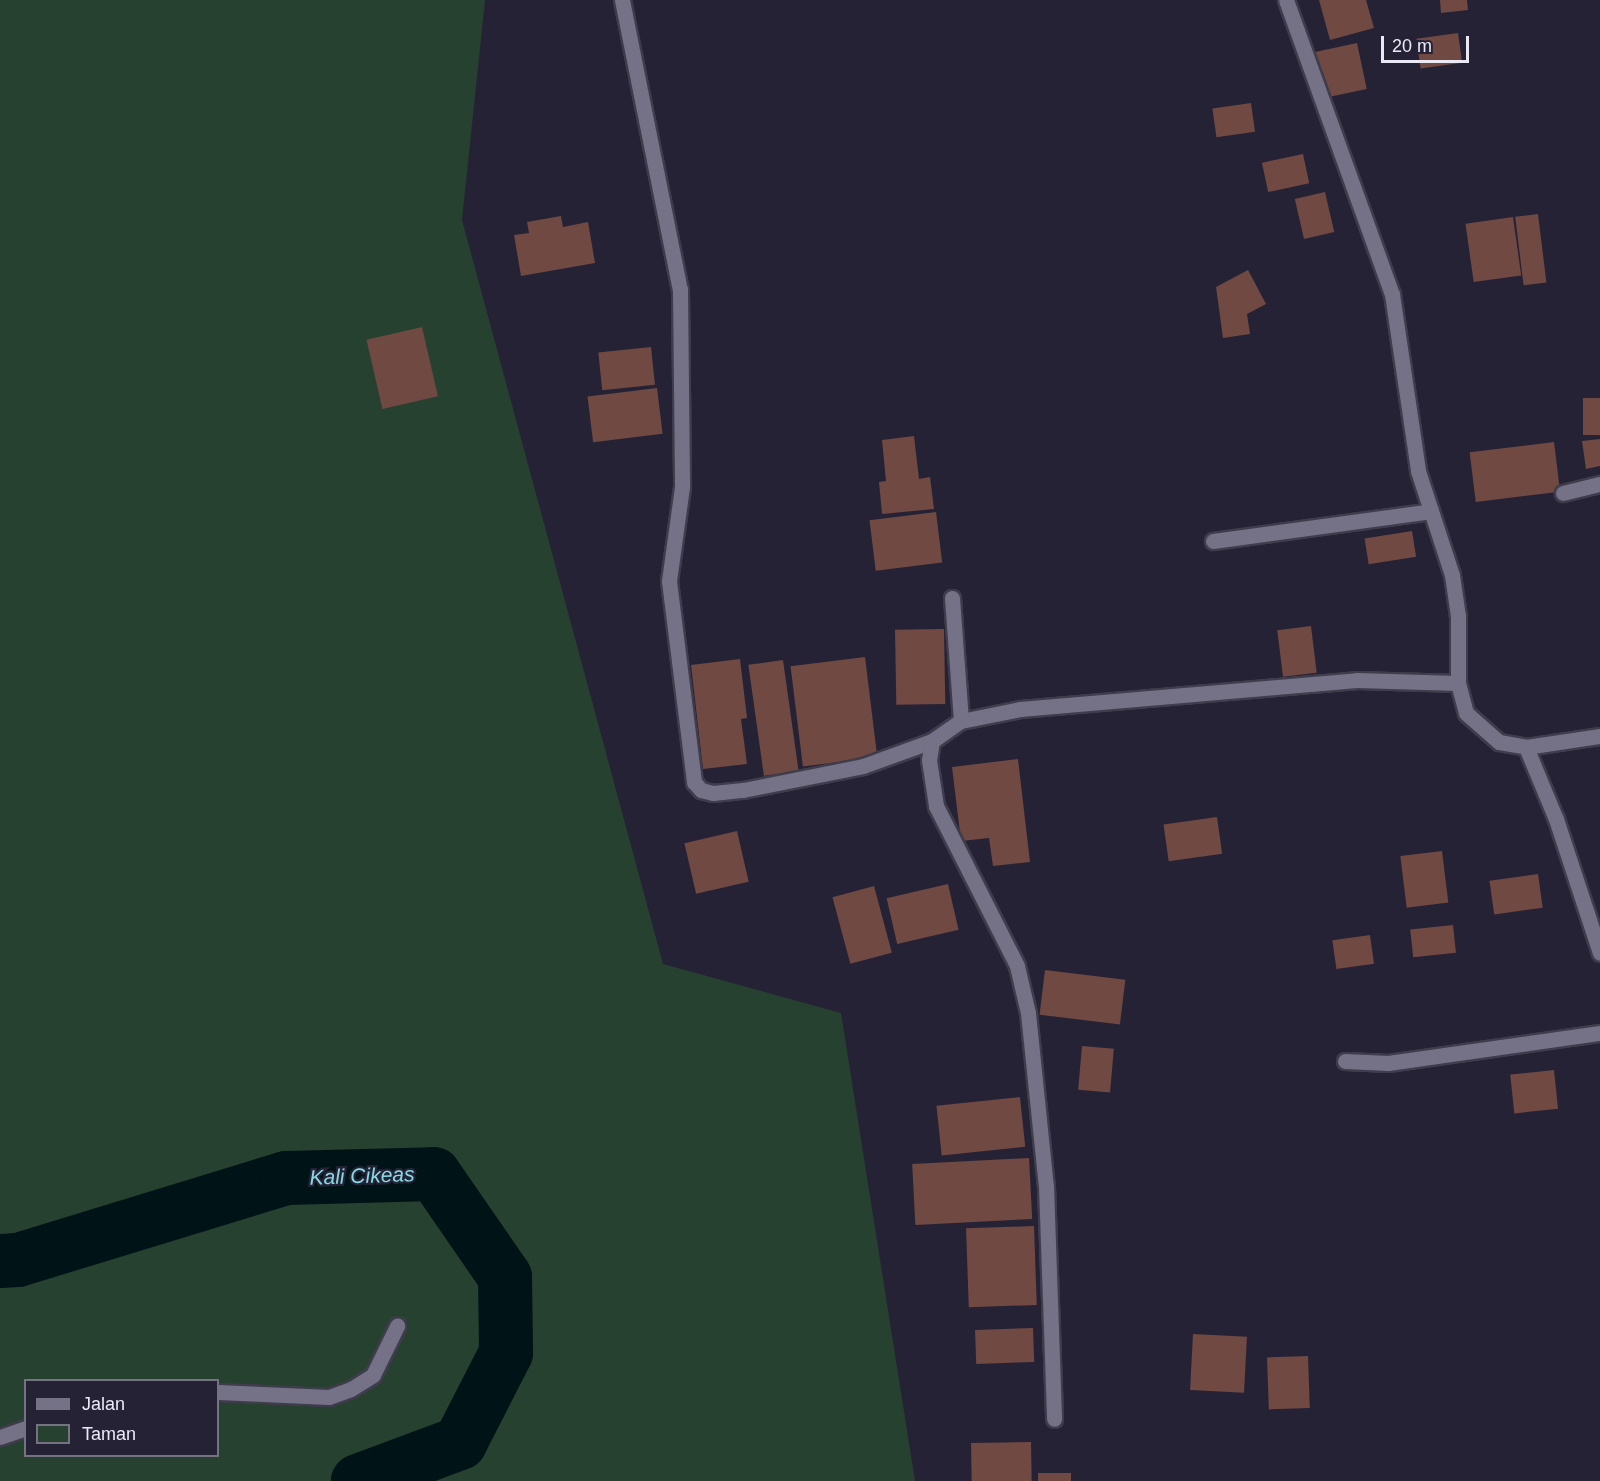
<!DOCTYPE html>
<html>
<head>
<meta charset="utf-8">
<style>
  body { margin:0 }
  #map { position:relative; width:1600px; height:1481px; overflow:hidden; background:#262235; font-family:Helvetica,sans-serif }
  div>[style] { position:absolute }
  .green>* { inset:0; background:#264130 }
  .river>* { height:54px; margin:-27px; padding:0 27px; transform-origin:27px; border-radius:27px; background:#001316 }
  .building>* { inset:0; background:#6f4942; transform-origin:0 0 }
  .roads { filter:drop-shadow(2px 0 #3f3c4c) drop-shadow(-2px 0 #3f3c4c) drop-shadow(0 2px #3f3c4c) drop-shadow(0 -2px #3f3c4c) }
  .minor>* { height:15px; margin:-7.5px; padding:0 7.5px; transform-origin:7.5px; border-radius:7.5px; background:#757187 }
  span { translate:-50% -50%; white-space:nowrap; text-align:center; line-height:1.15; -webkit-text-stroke:4.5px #262235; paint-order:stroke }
  .water-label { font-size:21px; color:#85dbe5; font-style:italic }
  .legend { position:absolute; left:24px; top:1379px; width:195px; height:78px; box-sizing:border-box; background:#262235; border:2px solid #757282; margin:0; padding:8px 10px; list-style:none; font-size:18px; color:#ebe9f6 }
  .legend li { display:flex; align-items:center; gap:12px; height:30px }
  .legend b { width:30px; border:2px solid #757282 }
  .scale { position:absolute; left:1381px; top:36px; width:88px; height:27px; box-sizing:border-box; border:3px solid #ebe9f6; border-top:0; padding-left:8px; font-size:18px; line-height:21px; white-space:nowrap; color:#ebe9f6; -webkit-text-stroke:4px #262235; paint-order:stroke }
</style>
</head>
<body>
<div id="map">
  <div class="green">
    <div style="clip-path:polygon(evenodd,0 0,485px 0,462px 220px,663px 964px,841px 1013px,915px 1481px,0 1481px,0 0,26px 1380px,218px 1380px,218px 1456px,26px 1456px,26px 1380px)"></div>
  </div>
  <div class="river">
    <div style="left:0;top:1261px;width:18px;rotate:-3deg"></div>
    <div style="left:18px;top:1260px;width:280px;rotate:-17deg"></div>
    <div style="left:286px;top:1178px;width:148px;rotate:-1.5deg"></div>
    <div style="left:434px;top:1174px;width:125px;rotate:55.4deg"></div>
    <div style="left:505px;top:1277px;width:76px;rotate:89.2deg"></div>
    <div style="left:506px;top:1353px;width:101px;rotate:117.1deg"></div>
    <div style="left:460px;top:1443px;width:109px;rotate:159.6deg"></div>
  </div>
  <div class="building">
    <div style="clip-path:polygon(1319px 0,1366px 0,1374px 28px,1330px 40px)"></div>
    <div style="clip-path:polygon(1440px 0,1467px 0,1468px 10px,1441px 13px)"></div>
    <div style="left:1458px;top:33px;width:30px;height:42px;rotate:82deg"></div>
    <div style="left:1357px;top:43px;width:47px;height:44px;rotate:78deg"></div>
    <div style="left:1251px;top:103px;width:29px;height:39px;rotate:82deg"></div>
    <div style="left:1303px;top:154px;width:30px;height:42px;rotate:78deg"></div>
    <div style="left:1325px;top:192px;width:41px;height:31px;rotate:77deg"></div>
    <div style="left:1538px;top:214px;width:69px;height:23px;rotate:83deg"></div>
    <div style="clip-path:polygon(561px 216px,563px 227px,588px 222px,595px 263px,521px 276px,514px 235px,529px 233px,527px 222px)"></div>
    <div style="left:1513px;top:217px;width:59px;height:48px;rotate:82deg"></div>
    <div style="clip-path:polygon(1248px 270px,1266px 304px,1247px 314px,1250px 334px,1223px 338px,1216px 287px)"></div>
    <div style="left:422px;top:327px;width:71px;height:57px;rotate:77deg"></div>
    <div style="left:651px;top:347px;width:38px;height:53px;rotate:84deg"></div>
    <div style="left:657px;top:388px;width:46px;height:70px;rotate:83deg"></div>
    <div style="left:1600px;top:398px;width:37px;height:17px;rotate:90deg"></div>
    <div style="clip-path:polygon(914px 436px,919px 479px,930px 477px,934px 509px,882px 514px,879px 482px,886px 481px,882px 440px)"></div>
    <div style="clip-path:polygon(1600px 439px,1600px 466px,1586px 469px,1582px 441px)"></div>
    <div style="left:1554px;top:442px;width:50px;height:85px;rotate:83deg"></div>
    <div style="left:936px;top:512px;width:51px;height:67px;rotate:83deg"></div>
    <div style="left:1412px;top:531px;width:26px;height:48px;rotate:81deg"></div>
    <div style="left:1311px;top:626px;width:47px;height:34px;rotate:83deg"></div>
    <div style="left:944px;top:629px;width:75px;height:49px;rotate:89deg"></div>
    <div style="left:865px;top:657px;width:101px;height:75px;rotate:83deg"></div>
    <div style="clip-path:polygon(740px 659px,747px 718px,741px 719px,747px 764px,703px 769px,691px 665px)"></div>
    <div style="left:783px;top:660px;width:112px;height:35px;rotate:82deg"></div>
    <div style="clip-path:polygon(1018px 759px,1030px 862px,993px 866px,989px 838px,961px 841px,952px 767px)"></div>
    <div style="left:1217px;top:817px;width:37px;height:54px;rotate:82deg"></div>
    <div style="left:737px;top:831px;width:52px;height:54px;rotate:77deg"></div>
    <div style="left:1442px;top:851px;width:52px;height:42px;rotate:83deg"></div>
    <div style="left:1538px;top:874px;width:34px;height:49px;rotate:82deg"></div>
    <div style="left:948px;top:884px;width:47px;height:63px;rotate:77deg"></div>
    <div style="left:874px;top:886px;width:69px;height:43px;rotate:75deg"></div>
    <div style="left:1453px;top:925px;width:28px;height:43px;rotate:84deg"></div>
    <div style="left:1370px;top:935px;width:29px;height:38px;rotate:82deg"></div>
    <div style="left:1045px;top:970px;width:81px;height:45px;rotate:7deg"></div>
    <div style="left:1082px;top:1046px;width:32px;height:44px;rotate:5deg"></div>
    <div style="left:1554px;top:1070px;width:39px;height:44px;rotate:84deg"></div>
    <div style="left:1020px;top:1097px;width:50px;height:84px;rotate:84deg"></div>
    <div style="left:1029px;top:1158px;width:61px;height:117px;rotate:87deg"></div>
    <div style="left:1034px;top:1226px;width:79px;height:68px;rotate:88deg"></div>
    <div style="left:1033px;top:1328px;width:34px;height:58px;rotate:88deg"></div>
    <div style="left:1193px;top:1334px;width:54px;height:56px;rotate:3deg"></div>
    <div style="left:1308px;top:1356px;width:52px;height:41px;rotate:88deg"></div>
    <div style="left:1031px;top:1442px;width:39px;height:60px;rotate:89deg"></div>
    <div style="left:1038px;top:1473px;width:33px;height:8px"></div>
  </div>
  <div class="roads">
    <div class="minor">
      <div style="left:622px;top:0;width:295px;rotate:78.7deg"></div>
      <div style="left:680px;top:289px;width:198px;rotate:89.4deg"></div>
      <div style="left:682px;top:487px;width:95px;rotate:97.9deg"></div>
      <div style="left:669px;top:581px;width:203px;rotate:82.9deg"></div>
      <div style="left:694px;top:782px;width:11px;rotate:49deg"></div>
      <div style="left:701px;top:790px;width:12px;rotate:14deg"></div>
      <div style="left:713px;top:793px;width:30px;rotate:-6deg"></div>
      <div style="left:743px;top:790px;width:122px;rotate:-11.3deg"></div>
      <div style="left:863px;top:766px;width:73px;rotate:-19.9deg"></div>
      <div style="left:932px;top:741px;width:35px;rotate:-35deg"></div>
      <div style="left:961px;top:721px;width:60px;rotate:-11.5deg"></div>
      <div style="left:1020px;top:709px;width:338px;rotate:-4.9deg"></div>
      <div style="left:1357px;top:680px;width:101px;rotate:1.7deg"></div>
      <div style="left:1286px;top:0;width:313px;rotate:70.2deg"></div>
      <div style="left:1392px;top:294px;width:179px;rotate:81.6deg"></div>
      <div style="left:1418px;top:471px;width:109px;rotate:71.9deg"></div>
      <div style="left:1452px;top:575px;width:41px;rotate:81.7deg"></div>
      <div style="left:1458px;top:616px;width:67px;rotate:90deg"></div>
      <div style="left:1458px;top:683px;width:31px;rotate:75deg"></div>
      <div style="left:1466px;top:713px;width:44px;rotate:41.3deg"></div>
      <div style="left:1499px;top:742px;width:27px;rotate:10deg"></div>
      <div style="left:1526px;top:747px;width:75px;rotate:-8.5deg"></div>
      <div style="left:1563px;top:493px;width:38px;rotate:-14deg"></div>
      <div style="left:1213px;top:541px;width:220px;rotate:-7.8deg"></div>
      <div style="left:952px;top:598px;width:123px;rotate:85.8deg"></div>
      <div style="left:932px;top:741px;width:19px;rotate:99deg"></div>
      <div style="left:929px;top:760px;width:47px;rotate:81.3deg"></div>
      <div style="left:936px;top:806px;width:179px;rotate:63.1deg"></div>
      <div style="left:1017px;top:966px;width:48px;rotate:76.8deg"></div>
      <div style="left:1028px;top:1013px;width:174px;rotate:84.1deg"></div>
      <div style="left:1046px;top:1186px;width:233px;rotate:88deg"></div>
      <div style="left:1526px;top:747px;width:78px;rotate:67.4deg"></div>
      <div style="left:1556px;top:819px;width:141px;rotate:71.8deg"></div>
      <div style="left:1345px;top:1061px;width:43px;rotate:2.7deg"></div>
      <div style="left:1388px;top:1063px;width:214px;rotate:-8.1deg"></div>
      <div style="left:218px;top:1392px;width:111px;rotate:2.6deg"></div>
      <div style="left:329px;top:1397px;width:23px;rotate:-20deg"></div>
      <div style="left:351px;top:1389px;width:26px;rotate:-32deg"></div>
      <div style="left:373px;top:1375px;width:55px;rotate:-63.9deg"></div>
      <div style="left:0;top:1437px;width:28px;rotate:-19deg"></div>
    </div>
  </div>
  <div class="water-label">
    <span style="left:362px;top:1176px;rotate:-2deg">Kali Cikeas</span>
  </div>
  <ul class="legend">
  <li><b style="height:8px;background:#757187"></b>Jalan</li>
  <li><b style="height:16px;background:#264130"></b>Taman</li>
  </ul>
  <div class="scale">20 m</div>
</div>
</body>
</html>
